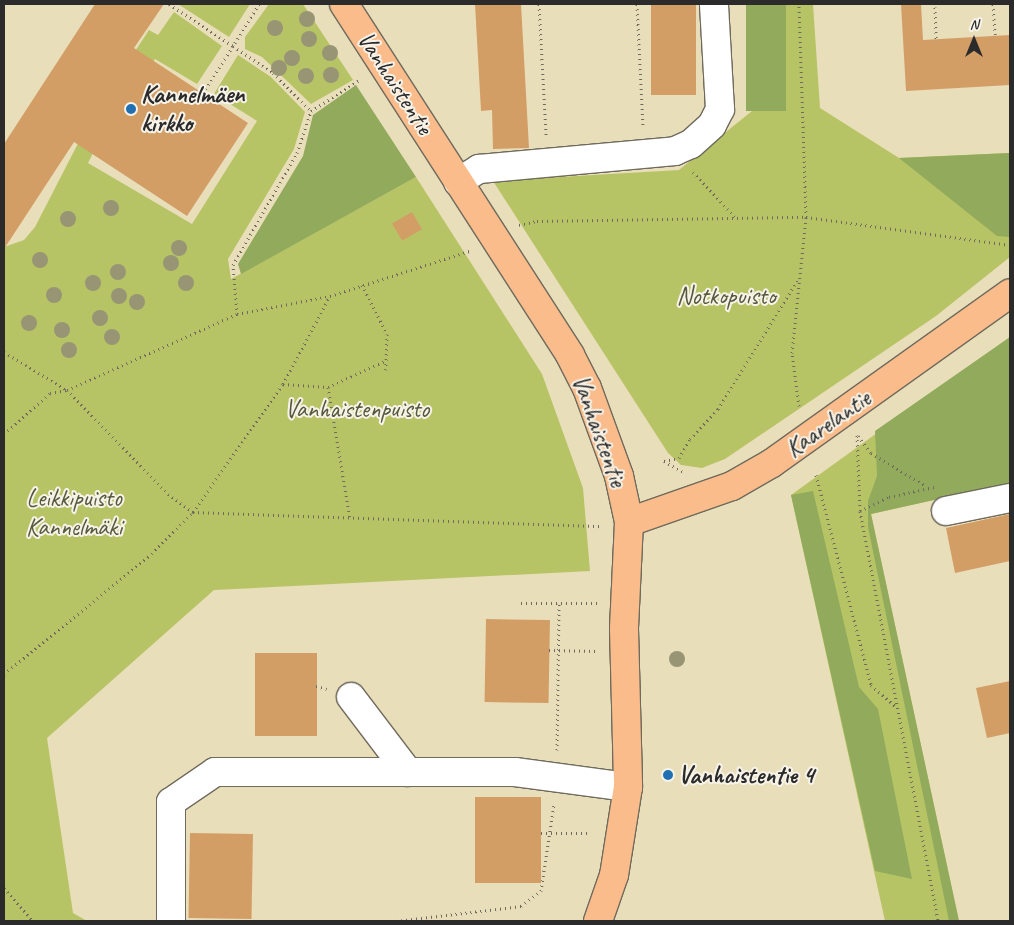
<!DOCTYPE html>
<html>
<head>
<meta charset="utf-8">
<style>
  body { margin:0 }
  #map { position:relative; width:1014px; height:925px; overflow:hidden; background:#e9deba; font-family:Caveat,sans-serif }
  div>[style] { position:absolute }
  .green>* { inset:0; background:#b7c466 }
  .forest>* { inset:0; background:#91aa5b; transform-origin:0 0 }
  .building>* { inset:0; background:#d39e66; transform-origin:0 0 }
  .path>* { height:3px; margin-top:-1.5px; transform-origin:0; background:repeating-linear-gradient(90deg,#6e6a5d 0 1px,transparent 0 5px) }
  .roads { filter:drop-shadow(1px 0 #6e6a5d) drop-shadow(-1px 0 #6e6a5d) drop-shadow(0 1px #6e6a5d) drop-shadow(0 -1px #6e6a5d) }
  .minor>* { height:28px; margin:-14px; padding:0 14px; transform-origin:14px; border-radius:14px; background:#fff }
  .major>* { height:28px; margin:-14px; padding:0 14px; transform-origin:14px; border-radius:14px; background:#f9bc8a }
  .trees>* { width:16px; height:16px; margin:-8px; border-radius:50%; background:#989575 }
  .dots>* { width:14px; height:14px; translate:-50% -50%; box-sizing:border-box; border:2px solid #f7f3e8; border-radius:50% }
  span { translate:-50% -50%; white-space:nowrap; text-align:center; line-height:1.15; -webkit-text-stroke:4px #f7f3e8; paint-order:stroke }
  .street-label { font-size:25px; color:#2b2b2b }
  .poi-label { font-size:25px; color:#2b2b2b; font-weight:700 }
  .left { translate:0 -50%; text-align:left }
  .park-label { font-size:25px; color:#55593d }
  .frame { position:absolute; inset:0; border:5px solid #2b2b2b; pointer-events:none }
  .north { position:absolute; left:949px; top:15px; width:50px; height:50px; -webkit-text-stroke:4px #f7f3e8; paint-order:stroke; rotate:0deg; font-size:14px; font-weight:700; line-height:20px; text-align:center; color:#2b2b2b }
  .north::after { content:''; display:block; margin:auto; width:18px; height:22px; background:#2b2b2b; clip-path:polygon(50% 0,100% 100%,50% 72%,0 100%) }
</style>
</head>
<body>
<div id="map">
  <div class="green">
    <div style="clip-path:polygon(178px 4px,250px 4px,229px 37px)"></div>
    <div style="clip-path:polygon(269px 4px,303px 4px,353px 80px,311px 104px,262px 57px,245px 49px,245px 37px)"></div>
    <div style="clip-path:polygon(746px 4px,813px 4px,820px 108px,899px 158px,1010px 153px,1010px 257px,936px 316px,725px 459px,702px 468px,681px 465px,668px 453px,493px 181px,679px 170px,752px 111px)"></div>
    <div style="clip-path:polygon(174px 12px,222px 46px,197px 84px,155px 59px,144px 74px,126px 65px,149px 30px,158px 35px)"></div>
    <div style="clip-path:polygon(238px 55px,271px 77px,305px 112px,294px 149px,228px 259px,231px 279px,416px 177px,542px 374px,583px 488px,590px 571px,214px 590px,47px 738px,73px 913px,87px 921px,4px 921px,4px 247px,24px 240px,35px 227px,87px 126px,102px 135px,88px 163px,192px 224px,257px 121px,214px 94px)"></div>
    <div style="clip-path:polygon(1010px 337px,1010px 483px,871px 514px,959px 921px,885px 921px,791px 495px)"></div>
  </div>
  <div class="forest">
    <div style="left:746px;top:4px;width:40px;height:107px"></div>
    <div style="clip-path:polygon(356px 85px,416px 177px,241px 274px,238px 264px,303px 156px,313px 115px)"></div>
    <div style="clip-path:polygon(1010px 153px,1010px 237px,997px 236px,899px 158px)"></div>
    <div style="clip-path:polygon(1010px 337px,1010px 483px,871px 514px,959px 921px,949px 921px,868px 527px,868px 501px,877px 476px,875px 431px)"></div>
    <div style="clip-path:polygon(813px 491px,859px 687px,878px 709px,912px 879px,875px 871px,791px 495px)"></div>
  </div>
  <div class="building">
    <div style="clip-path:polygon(95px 4px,164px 4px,134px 48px,248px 123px,187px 216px,74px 142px,4px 249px,4px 144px)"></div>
    <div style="clip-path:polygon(475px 4px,521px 4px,529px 148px,493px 149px,492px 110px,481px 111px)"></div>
    <div style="left:651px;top:4px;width:45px;height:91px"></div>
    <div style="clip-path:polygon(901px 4px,921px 4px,923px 40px,1010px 35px,1010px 85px,906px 91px)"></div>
    <div style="left:412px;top:212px;width:20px;height:23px;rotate:60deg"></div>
    <div style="clip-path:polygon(1010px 514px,1010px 561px,955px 573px,946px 528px)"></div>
    <div style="left:486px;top:619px;width:64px;height:83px;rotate:1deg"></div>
    <div style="left:255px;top:653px;width:62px;height:83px"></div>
    <div style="clip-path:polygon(1010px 681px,1010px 733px,987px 738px,976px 688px)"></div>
    <div style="left:475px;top:797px;width:66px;height:86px"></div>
    <div style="left:190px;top:833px;width:63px;height:85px;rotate:1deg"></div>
  </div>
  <div class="path">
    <div style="left:169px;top:4px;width:77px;rotate:33.3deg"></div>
    <div style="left:233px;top:46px;width:56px;rotate:122.6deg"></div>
    <div style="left:259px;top:4px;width:49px;rotate:121.8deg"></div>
    <div style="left:233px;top:46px;width:48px;rotate:34deg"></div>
    <div style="left:273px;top:73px;width:54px;rotate:45deg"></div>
    <div style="left:539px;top:4px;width:131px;rotate:86.9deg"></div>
    <div style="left:637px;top:4px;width:124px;rotate:87.2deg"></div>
    <div style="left:993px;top:4px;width:31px;rotate:86deg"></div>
    <div style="left:935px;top:7px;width:32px;rotate:88deg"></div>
    <div style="left:693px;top:172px;width:62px;rotate:47deg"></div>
    <div style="left:519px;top:225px;width:18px;rotate:-13deg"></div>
    <div style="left:537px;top:221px;width:269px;rotate:-0.9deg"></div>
    <div style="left:806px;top:217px;width:206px;rotate:7.8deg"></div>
    <div style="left:362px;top:285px;width:55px;rotate:63deg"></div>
    <div style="left:387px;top:334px;width:36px;rotate:92deg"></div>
    <div style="left:237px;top:314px;width:49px;rotate:-94.7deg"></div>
    <div style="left:233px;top:265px;width:129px;rotate:-60.3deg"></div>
    <div style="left:297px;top:153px;width:44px;rotate:-71.6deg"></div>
    <div style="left:311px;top:111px;width:59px;rotate:-32.6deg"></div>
    <div style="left:4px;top:352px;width:74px;rotate:31.1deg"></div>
    <div style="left:67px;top:390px;width:145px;rotate:45.8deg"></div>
    <div style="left:168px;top:494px;width:31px;rotate:36deg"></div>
    <div style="left:193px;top:512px;width:156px;rotate:-54.9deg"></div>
    <div style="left:283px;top:384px;width:100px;rotate:-61.9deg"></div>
    <div style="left:283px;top:384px;width:45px;rotate:3.8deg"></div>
    <div style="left:328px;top:387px;width:65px;rotate:-24.6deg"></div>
    <div style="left:328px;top:387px;width:133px;rotate:80.5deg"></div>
    <div style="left:799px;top:406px;width:53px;rotate:-97.5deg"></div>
    <div style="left:792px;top:353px;width:137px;rotate:-84.1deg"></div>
    <div style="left:806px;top:217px;width:213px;rotate:-91.9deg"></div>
    <div style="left:4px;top:434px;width:62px;rotate:-41.7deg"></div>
    <div style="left:50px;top:393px;width:17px;rotate:-10deg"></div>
    <div style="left:67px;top:390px;width:186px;rotate:-24.1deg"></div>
    <div style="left:237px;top:314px;width:95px;rotate:-11deg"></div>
    <div style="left:330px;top:296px;width:149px;rotate:-17.9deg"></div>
    <div style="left:857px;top:435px;width:76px;rotate:87.7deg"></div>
    <div style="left:860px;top:511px;width:417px;rotate:79.2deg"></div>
    <div style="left:858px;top:436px;width:21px;rotate:53deg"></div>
    <div style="left:871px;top:453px;width:64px;rotate:31deg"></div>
    <div style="left:664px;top:461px;width:24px;rotate:30deg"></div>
    <div style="left:664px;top:461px;width:15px;rotate:-11deg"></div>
    <div style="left:679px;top:458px;width:22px;rotate:-60deg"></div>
    <div style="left:690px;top:439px;width:41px;rotate:-47deg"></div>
    <div style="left:718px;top:409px;width:154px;rotate:-58.3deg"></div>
    <div style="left:816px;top:475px;width:217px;rotate:75.3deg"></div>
    <div style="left:871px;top:685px;width:32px;rotate:41deg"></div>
    <div style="left:860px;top:511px;width:32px;rotate:-26deg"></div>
    <div style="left:889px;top:497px;width:46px;rotate:-12.5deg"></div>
    <div style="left:521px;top:603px;width:76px"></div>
    <div style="left:549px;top:650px;width:48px;rotate:1.2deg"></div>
    <div style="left:4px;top:674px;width:186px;rotate:-39.1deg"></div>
    <div style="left:148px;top:557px;width:64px;rotate:-45deg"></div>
    <div style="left:193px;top:512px;width:410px;rotate:2deg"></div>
    <div style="left:316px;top:686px;width:11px;rotate:15deg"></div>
    <div style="left:557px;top:750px;width:148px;rotate:-89.2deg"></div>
    <div style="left:541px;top:833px;width:48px"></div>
    <div style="left:4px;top:888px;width:44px;rotate:48.7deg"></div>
    <div style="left:396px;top:921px;width:126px;rotate:-6.8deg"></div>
    <div style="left:521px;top:906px;width:25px;rotate:-37deg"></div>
    <div style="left:541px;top:891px;width:88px;rotate:-81.5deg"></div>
  </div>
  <div class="roads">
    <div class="minor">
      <div style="left:458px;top:182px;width:25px;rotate:-32deg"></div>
      <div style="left:479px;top:169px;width:197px;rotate:-5.2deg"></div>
      <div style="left:675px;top:151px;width:17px;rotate:-24deg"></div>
      <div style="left:691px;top:144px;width:28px;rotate:-42deg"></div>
      <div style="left:712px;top:125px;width:18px;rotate:-63deg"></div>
      <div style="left:720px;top:109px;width:105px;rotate:-93.3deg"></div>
      <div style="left:946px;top:511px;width:65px;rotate:-11.5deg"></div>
      <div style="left:351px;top:697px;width:94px;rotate:52.8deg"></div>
      <div style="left:171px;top:921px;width:119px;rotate:-90deg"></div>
      <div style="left:171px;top:802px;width:53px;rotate:-34.3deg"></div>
      <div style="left:215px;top:772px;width:300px"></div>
      <div style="left:515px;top:772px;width:114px;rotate:7.6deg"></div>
    </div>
    <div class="major">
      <div style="left:344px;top:4px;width:417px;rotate:57.2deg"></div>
      <div style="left:570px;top:355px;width:37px;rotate:63deg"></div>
      <div style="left:587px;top:388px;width:94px;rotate:70deg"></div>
      <div style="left:619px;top:476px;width:47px;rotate:77.7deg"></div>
      <div style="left:629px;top:522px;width:107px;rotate:92.7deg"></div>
      <div style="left:624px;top:629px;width:158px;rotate:88.5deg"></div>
      <div style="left:628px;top:787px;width:89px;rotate:99deg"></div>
      <div style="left:614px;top:875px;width:49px;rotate:109.2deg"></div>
      <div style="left:629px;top:522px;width:109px;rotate:-19.3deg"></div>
      <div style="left:732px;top:486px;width:46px;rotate:-29.9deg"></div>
      <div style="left:772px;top:463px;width:292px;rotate:-35.5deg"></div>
    </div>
  </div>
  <div class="trees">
    <div style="left:307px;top:19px"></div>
    <div style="left:275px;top:28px"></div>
    <div style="left:309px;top:39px"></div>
    <div style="left:330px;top:53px"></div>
    <div style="left:292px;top:58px"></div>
    <div style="left:279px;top:68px"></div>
    <div style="left:331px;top:75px"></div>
    <div style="left:306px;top:76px"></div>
    <div style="left:111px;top:208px"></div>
    <div style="left:68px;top:219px"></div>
    <div style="left:179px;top:248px"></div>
    <div style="left:40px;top:260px"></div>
    <div style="left:171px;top:263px"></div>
    <div style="left:118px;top:272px"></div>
    <div style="left:93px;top:283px"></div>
    <div style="left:186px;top:283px"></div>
    <div style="left:54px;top:295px"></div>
    <div style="left:119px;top:296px"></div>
    <div style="left:137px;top:302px"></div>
    <div style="left:100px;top:318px"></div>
    <div style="left:29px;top:323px"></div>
    <div style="left:62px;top:330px"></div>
    <div style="left:112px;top:337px"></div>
    <div style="left:69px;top:350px"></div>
    <div style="left:677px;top:659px"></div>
  </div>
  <div class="dots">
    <div style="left:131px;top:109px;background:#1f6fb2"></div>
    <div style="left:668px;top:775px;background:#1f6fb2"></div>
  </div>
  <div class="street-label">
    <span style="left:395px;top:83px;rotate:57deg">Vanhaistentie</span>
    <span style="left:828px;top:424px;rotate:-35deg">Kaarelantie</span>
    <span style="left:599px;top:431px;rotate:70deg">Vanhaistentie</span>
  </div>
  <div class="poi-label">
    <span class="left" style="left:141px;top:109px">Kannelmäen<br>kirkko</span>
    <span class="left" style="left:678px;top:775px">Vanhaistentie 4</span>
  </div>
  <div class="park-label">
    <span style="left:726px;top:296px">Notkopuisto</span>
    <span style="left:357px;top:409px">Vanhaistenpuisto</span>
    <span style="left:74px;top:513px">Leikkipuisto<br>Kannelmäki</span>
  </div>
  <div class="frame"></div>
  <div class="north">N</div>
</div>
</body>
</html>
